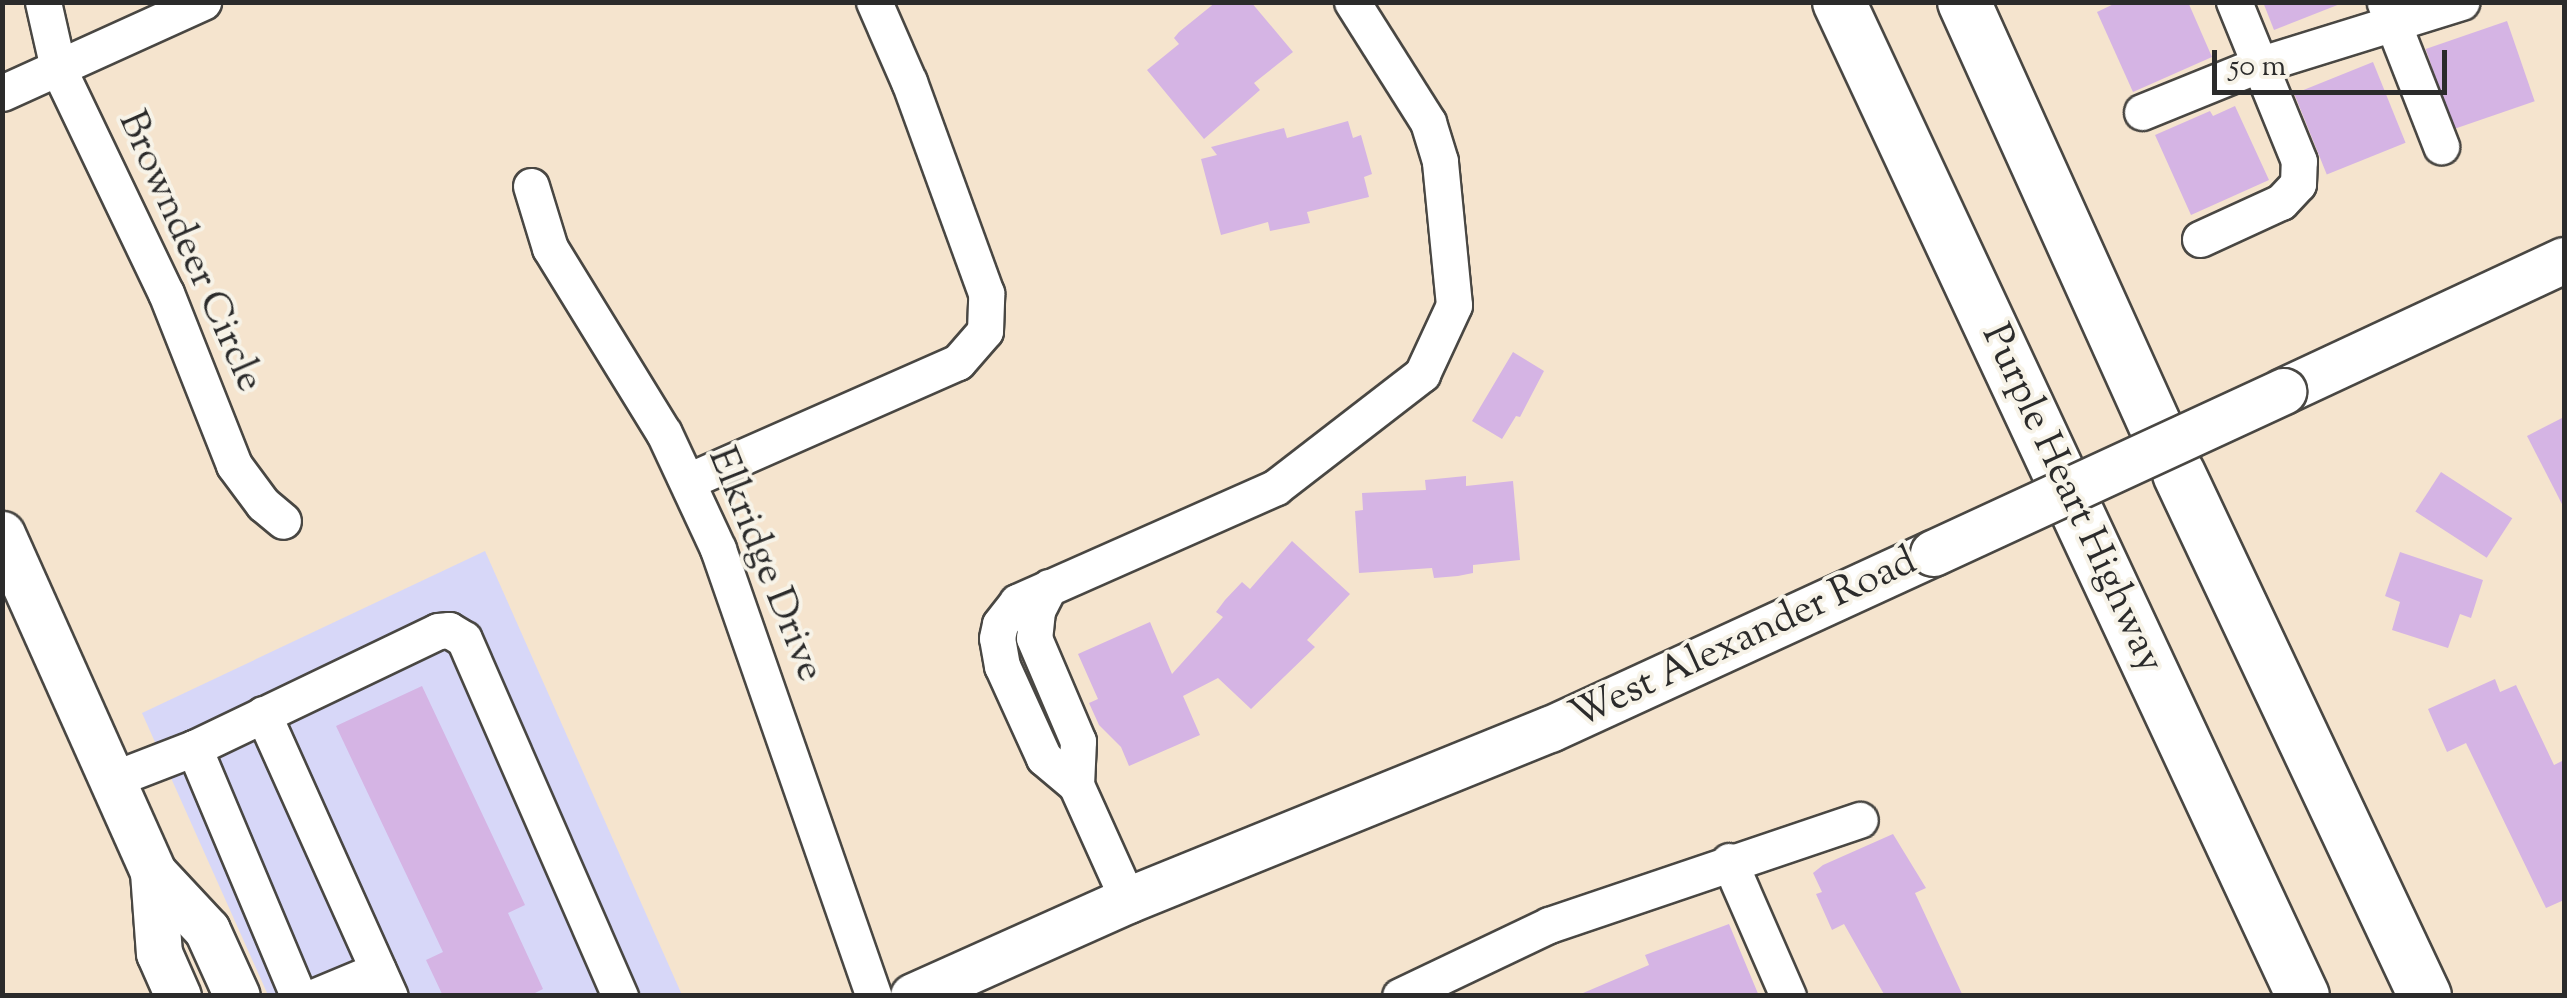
<!DOCTYPE html>
<html>
<head>
<meta charset="utf-8">
<style>
  body { margin:0 }
  #map { position:relative; width:2567px; height:998px; overflow:hidden; background:#f5e4ce; font-family:"Sorts Mill Goudy",serif }
  div>[style] { position:absolute }
  .built>* { inset:0; background:#d7d7f8 }
  .building>* { inset:0; background:#d5b4e4; transform-origin:0 0 }
  .roads { filter:drop-shadow(2px 0 #494743) drop-shadow(-2px 0 #494743) drop-shadow(0 2px #494743) drop-shadow(0 -2px #494743) }
  .minor>* { height:35px; margin:-17.5px; padding:0 17.5px; transform-origin:17.5px; border-radius:17.5px; background:#fff }
  .major>* { height:45px; margin:-22.5px; padding:0 22.5px; transform-origin:22.5px; border-radius:22.5px; background:#fff }
  .highway>* { height:52px; margin:-26px; padding:0 26px; transform-origin:26px; border-radius:26px; background:#fff }
  .bridges { filter:drop-shadow(2px 0 #494743) drop-shadow(-2px 0 #494743) drop-shadow(0 2px #494743) drop-shadow(0 -2px #494743) }
  .major-bridge>* { height:45px; margin:-22.5px; padding:0 22.5px; transform-origin:22.5px; border-radius:22.5px; background:#fff }
  span { translate:-50% -50%; white-space:nowrap; text-align:center; line-height:1.15; -webkit-text-stroke:8px #f7f3e8; paint-order:stroke }
  .street-label { font-size:40px; color:#2b2b2b }
  .frame { position:absolute; inset:0; border:5px solid #2b2b2b; pointer-events:none }
  .scale { position:absolute; left:2212px; top:50px; width:235px; height:45px; box-sizing:border-box; border:5px solid #2b2b2b; border-top:0; padding-left:12px; font-size:30px; line-height:35px; white-space:nowrap; color:#2b2b2b; -webkit-text-stroke:8px #f7f3e8; paint-order:stroke }
</style>
</head>
<body>
<div id="map">
  <div class="built">
    <div style="clip-path:polygon(485px 551px,682px 995px,268px 995px,142px 713px)"></div>
  </div>
  <div class="building">
    <div style="clip-path:polygon(1216px 2px,1251px 2px,1293px 52px,1254px 83px,1260px 90px,1204px 139px,1147px 70px,1179px 44px,1174px 38px,1179px 32px)"></div>
    <div style="clip-path:polygon(2118px 2px,2188px 2px,2212px 57px,2133px 92px,2097px 12px)"></div>
    <div style="clip-path:polygon(2263px 2px,2339px 2px,2340px 4px,2274px 30px)"></div>
    <div style="left:2507px;top:21px;width:85px;height:86px;rotate:71deg"></div>
    <div style="left:2373px;top:62px;width:87px;height:85px;rotate:68deg"></div>
    <div style="clip-path:polygon(2235px 106px,2269px 180px,2191px 215px,2155px 135px,2210px 111px,2213px 116px)"></div>
    <div style="clip-path:polygon(1348px 121px,1353px 138px,1361px 135px,1372px 174px,1364px 177px,1369px 197px,1307px 212px,1310px 223px,1270px 231px,1268px 222px,1221px 235px,1201px 159px,1217px 155px,1211px 147px,1284px 128px,1287px 138px)"></div>
    <div style="clip-path:polygon(1513px 352px,1544px 371px,1520px 417px,1516px 416px,1502px 439px,1472px 421px)"></div>
    <div style="clip-path:polygon(2564px 417px,2564px 508px,2527px 436px)"></div>
    <div style="left:2441px;top:472px;width:85px;height:47px;rotate:33deg"></div>
    <div style="clip-path:polygon(1466px 476px,1466px 486px,1513px 481px,1520px 560px,1473px 565px,1473px 573px,1458px 576px,1434px 578px,1432px 568px,1359px 573px,1355px 511px,1363px 510px,1362px 493px,1426px 490px,1425px 480px)"></div>
    <div style="clip-path:polygon(1292px 541px,1350px 594px,1307px 640px,1315px 647px,1251px 709px,1218px 678px,1183px 696px,1200px 735px,1129px 766px,1121px 747px,1099px 725px,1089px 703px,1098px 699px,1078px 654px,1150px 622px,1172px 674px,1223px 617px,1216px 612px,1225px 600px,1242px 582px,1250px 589px)"></div>
    <div style="clip-path:polygon(2400px 552px,2483px 580px,2471px 618px,2460px 614px,2448px 648px,2392px 630px,2400px 602px,2385px 596px)"></div>
    <div style="clip-path:polygon(2495px 679px,2500px 692px,2516px 685px,2554px 765px,2564px 760px,2564px 900px,2546px 908px,2466px 743px,2447px 752px,2428px 709px)"></div>
    <div style="clip-path:polygon(422px 686px,525px 905px,508px 913px,543px 989px,529px 996px,443px 996px,426px 960px,443px 952px,336px 726px)"></div>
    <div style="clip-path:polygon(1893px 834px,1926px 888px,1915px 893px,1963px 996px,1885px 996px,1844px 924px,1832px 930px,1816px 894px,1822px 892px,1813px 873px,1823px 865px)"></div>
    <div style="clip-path:polygon(1729px 924px,1759px 996px,1576px 996px,1649px 965px,1645px 955px)"></div>
  </div>
  <div class="roads">
    <div class="minor">
      <div style="left:43px;top:2px;width:68px;rotate:77.2deg"></div>
      <div style="left:58px;top:68px;width:250px;rotate:64.4deg"></div>
      <div style="left:166px;top:293px;width:185px;rotate:68.4deg"></div>
      <div style="left:234px;top:465px;width:49px;rotate:53.4deg"></div>
      <div style="left:263px;top:504px;width:26px;rotate:40deg"></div>
      <div style="left:2385px;top:3px;width:154px;rotate:68.6deg"></div>
      <div style="left:2px;top:93px;width:221px;rotate:-24.4deg"></div>
      <div style="left:2142px;top:112px;width:125px;rotate:-22.1deg"></div>
      <div style="left:2258px;top:65px;width:213px;rotate:-17.2deg"></div>
      <div style="left:531px;top:186px;width:65px;rotate:73deg"></div>
      <div style="left:550px;top:248px;width:217px;rotate:58.4deg"></div>
      <div style="left:664px;top:433px;width:128px;rotate:65deg"></div>
      <div style="left:718px;top:549px;width:473px;rotate:70.8deg"></div>
      <div style="left:2200px;top:239px;width:89px;rotate:-24.6deg"></div>
      <div style="left:2281px;top:202px;width:25px;rotate:-47deg"></div>
      <div style="left:2298px;top:184px;width:23px;rotate:-88deg"></div>
      <div style="left:2299px;top:161px;width:172px;rotate:-112.2deg"></div>
      <div style="left:688px;top:481px;width:295px;rotate:-23.8deg"></div>
      <div style="left:958px;top:362px;width:41px;rotate:-48.9deg"></div>
      <div style="left:985px;top:331px;width:38px;rotate:-88deg"></div>
      <div style="left:986px;top:293px;width:225px;rotate:-110deg"></div>
      <div style="left:909px;top:82px;width:87px;rotate:-113.6deg"></div>
      <div style="left:1049px;top:587px;width:27px;rotate:117deg"></div>
      <div style="left:1037px;top:611px;width:27px;rotate:96deg"></div>
      <div style="left:1034px;top:638px;width:112px;rotate:66.9deg"></div>
      <div style="left:1078px;top:741px;width:44px;rotate:92.6deg"></div>
      <div style="left:263px;top:714px;width:309px;rotate:65.8deg"></div>
      <div style="left:194px;top:748px;width:269px;rotate:67.2deg"></div>
      <div style="left:111px;top:780px;width:89px;rotate:-21.1deg"></div>
      <div style="left:194px;top:748px;width:271px;rotate:-25.6deg"></div>
      <div style="left:438px;top:631px;width:11px;rotate:-5deg"></div>
      <div style="left:449px;top:630px;width:17px;rotate:31deg"></div>
      <div style="left:464px;top:639px;width:390px;rotate:66.4deg"></div>
      <div style="left:1729px;top:861px;width:147px;rotate:66.4deg"></div>
      <div style="left:1128px;top:900px;width:126px;rotate:-114.3deg"></div>
      <div style="left:1076px;top:785px;width:42px;rotate:-139.8deg"></div>
      <div style="left:1044px;top:758px;width:101px;rotate:-114.5deg"></div>
      <div style="left:1002px;top:666px;width:28px;rotate:-100deg"></div>
      <div style="left:997px;top:638px;width:14px;rotate:-78deg"></div>
      <div style="left:1000px;top:624px;width:28px;rotate:-52deg"></div>
      <div style="left:1017px;top:602px;width:283px;rotate:-23.9deg"></div>
      <div style="left:1276px;top:487px;width:185px;rotate:-37.7deg"></div>
      <div style="left:1422px;top:374px;width:76px;rotate:-65.1deg"></div>
      <div style="left:1454px;top:305px;width:145px;rotate:-95.6deg"></div>
      <div style="left:1440px;top:161px;width:41px;rotate:-107.1deg"></div>
      <div style="left:1428px;top:122px;width:142px;rotate:-122.3deg"></div>
      <div style="left:316px;top:996px;width:67px;rotate:-22.8deg"></div>
      <div style="left:1400px;top:996px;width:165px;rotate:-25.5deg"></div>
      <div style="left:1549px;top:925px;width:328px;rotate:-18.7deg"></div>
    </div>
    <div class="major">
      <div style="left:2283px;top:391px;width:310px;rotate:-25deg"></div>
      <div style="left:2px;top:534px;width:370px;rotate:65.9deg"></div>
      <div style="left:153px;top:872px;width:79px;rotate:47deg"></div>
      <div style="left:207px;top:930px;width:72px;rotate:65.6deg"></div>
      <div style="left:153px;top:872px;width:81px;rotate:85.8deg"></div>
      <div style="left:159px;top:953px;width:47px;rotate:66.2deg"></div>
      <div style="left:913px;top:996px;width:235px;rotate:-24.1deg"></div>
      <div style="left:1128px;top:900px;width:455px;rotate:-22.1deg"></div>
      <div style="left:1550px;top:729px;width:422px;rotate:-24.7deg"></div>
    </div>
    <div class="highway">
      <div style="left:1839px;top:2px;width:1097px;rotate:64.98deg"></div>
      <div style="left:1964px;top:2px;width:465px;rotate:65.7deg"></div>
      <div style="left:2179px;top:474px;width:577px;rotate:64.77deg"></div>
    </div>
  </div>
  <div class="bridges">
    <div class="major-bridge">
      <div style="left:1933px;top:553px;width:386px;rotate:-24.8deg"></div>
    </div>
  </div>
  <div class="street-label">
    <span style="left:189px;top:252px;rotate:66deg">Browndeer Circle</span>
    <span style="left:2071px;top:499px;rotate:65deg">Purple Heart Highway</span>
    <span style="left:764px;top:565px;rotate:68deg">Elkridge Drive</span>
    <span style="left:1744px;top:640px;rotate:-25deg">West Alexander Road</span>
  </div>
  <div class="frame"></div>
  <div class="scale">50 m</div>
</div>
</body>
</html>
